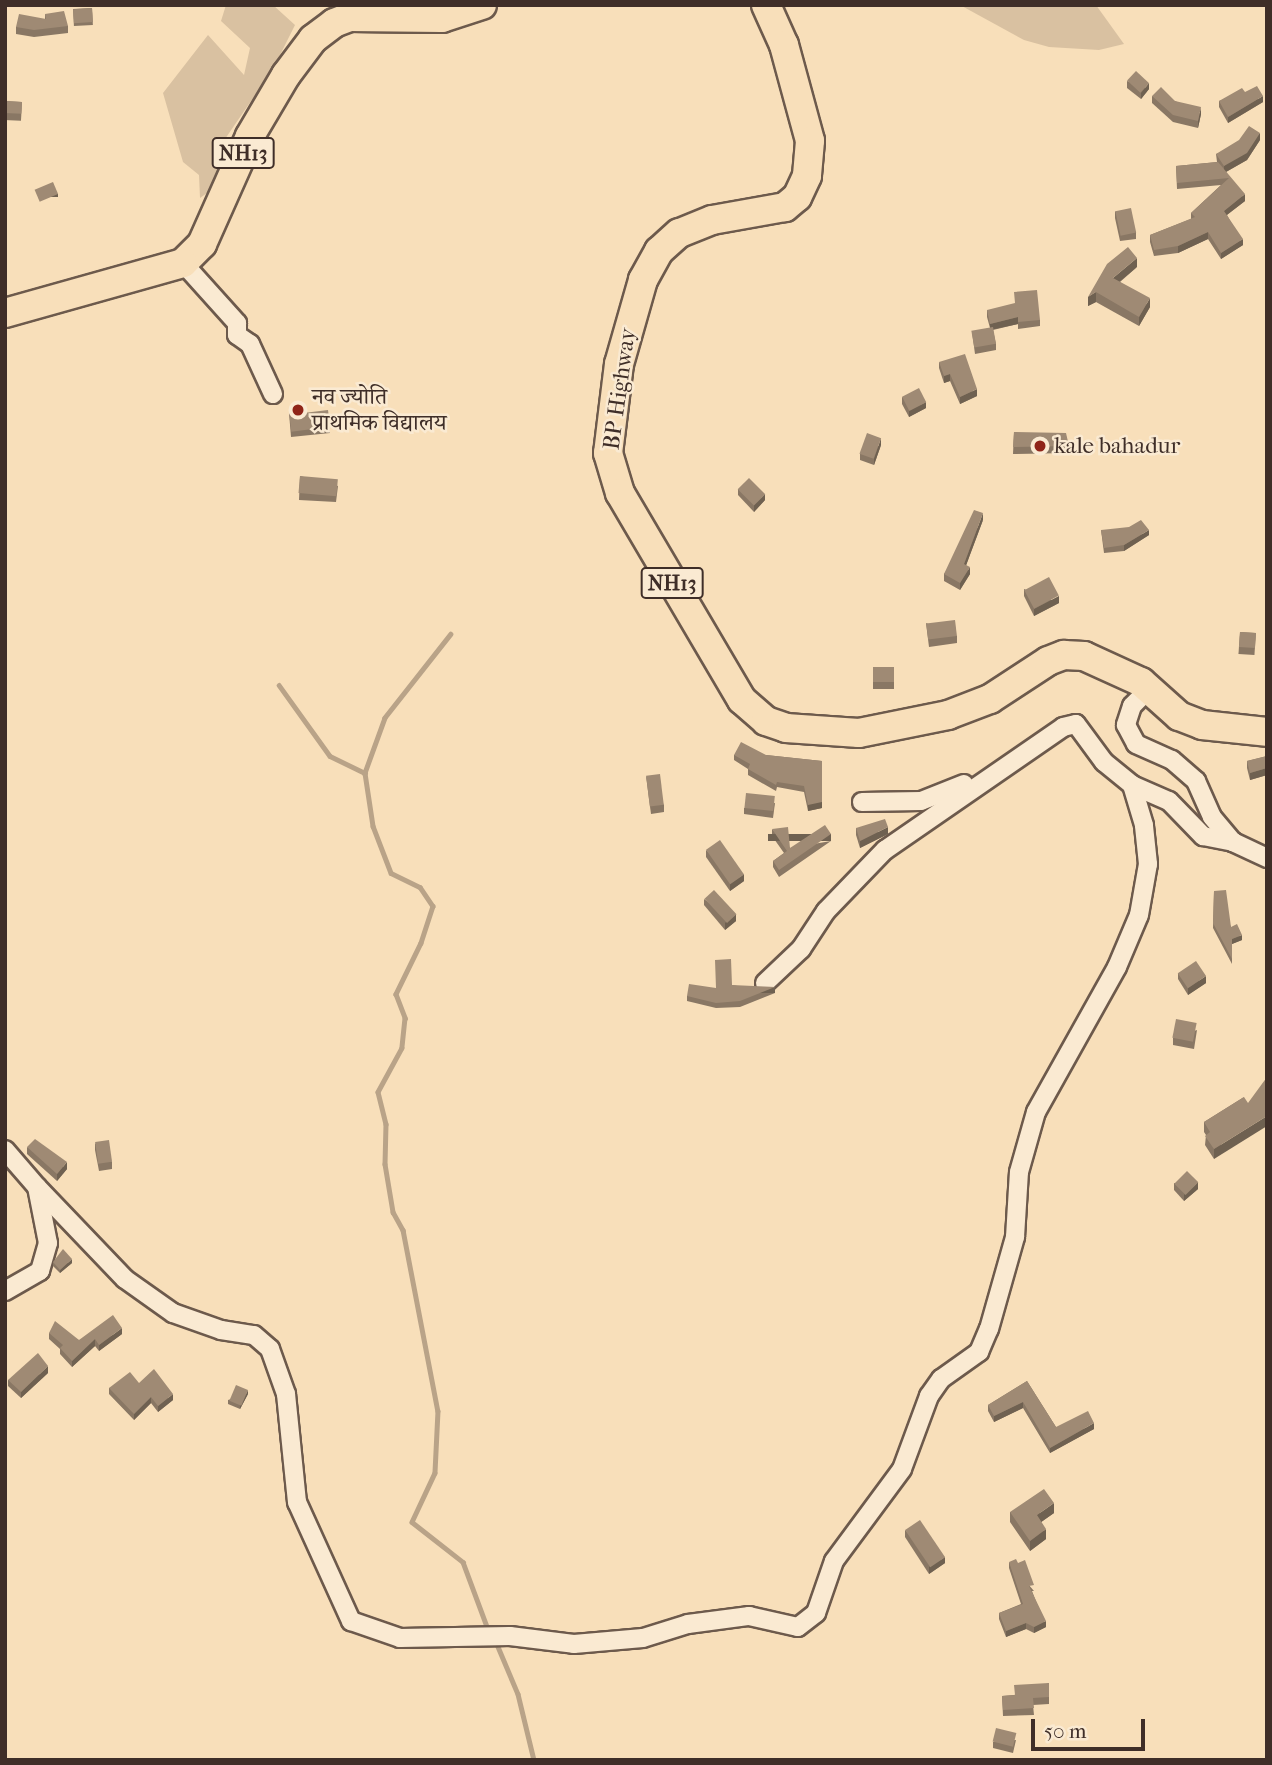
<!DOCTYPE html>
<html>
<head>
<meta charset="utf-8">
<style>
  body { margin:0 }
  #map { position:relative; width:1272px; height:1765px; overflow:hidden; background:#f8dfba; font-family:"IM FELL French Canon","Noto Serif Devanagari",serif }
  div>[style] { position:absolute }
  .green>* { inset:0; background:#d9c1a1 }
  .stream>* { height:4.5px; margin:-2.25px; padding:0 2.25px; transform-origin:2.25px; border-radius:2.25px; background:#b9a388 }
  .roads { filter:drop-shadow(2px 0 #6d5a4c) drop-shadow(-2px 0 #6d5a4c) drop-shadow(0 2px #6d5a4c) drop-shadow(0 -2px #6d5a4c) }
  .minor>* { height:18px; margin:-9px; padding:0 9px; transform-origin:9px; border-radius:9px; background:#faead2 }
  .trunk>* { height:28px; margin:-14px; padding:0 14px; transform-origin:14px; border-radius:14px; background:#f8dfba }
  .wall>* { inset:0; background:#897764; transform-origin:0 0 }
  .shaded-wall>* { inset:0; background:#6f6151; transform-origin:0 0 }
  .building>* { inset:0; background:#9f8a74; transform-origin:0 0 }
  .dots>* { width:19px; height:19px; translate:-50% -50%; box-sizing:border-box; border:4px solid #faead2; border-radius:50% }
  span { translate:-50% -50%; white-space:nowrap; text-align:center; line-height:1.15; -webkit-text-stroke:5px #faead2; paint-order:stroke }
  .shield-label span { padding:2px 5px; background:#faead2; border:2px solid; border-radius:5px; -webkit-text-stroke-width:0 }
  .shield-label { font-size:21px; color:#3f2e28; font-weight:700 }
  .street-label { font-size:23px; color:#3f2e28 }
  .poi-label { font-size:23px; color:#3f2e28 }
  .left { translate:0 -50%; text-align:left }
  .frame { position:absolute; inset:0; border:7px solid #3f2e28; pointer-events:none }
  .scale { position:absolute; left:1031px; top:1719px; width:114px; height:32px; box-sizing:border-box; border:4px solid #3f2e28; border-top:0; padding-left:9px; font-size:21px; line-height:24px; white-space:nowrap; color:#3f2e28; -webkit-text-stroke:5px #faead2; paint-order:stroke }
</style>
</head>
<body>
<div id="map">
  <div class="green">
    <div style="clip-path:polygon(226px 5px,273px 5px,295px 25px,273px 69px,225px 139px,214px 188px,200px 198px,199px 175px,183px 162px,163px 93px,208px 35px,244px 75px,250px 48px,221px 21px)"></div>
    <div style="clip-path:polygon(960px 5px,1096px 5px,1124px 44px,1099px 50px,1049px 47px,1024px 40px)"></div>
  </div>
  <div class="stream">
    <div style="left:451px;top:634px;width:107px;rotate:128.2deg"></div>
    <div style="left:385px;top:718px;width:59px;rotate:110deg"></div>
    <div style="left:365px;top:773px;width:54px;rotate:81.4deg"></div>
    <div style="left:373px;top:826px;width:50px;rotate:69deg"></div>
    <div style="left:391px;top:873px;width:32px;rotate:26deg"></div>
    <div style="left:420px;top:887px;width:23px;rotate:56deg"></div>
    <div style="left:433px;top:906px;width:39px;rotate:108deg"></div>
    <div style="left:421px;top:943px;width:57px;rotate:116.1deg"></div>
    <div style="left:396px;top:994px;width:26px;rotate:69deg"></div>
    <div style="left:405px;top:1018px;width:30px;rotate:96deg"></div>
    <div style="left:402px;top:1048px;width:50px;rotate:118.6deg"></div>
    <div style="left:378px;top:1092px;width:33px;rotate:76deg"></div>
    <div style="left:386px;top:1124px;width:40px;rotate:91.4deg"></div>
    <div style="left:385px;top:1164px;width:49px;rotate:80.5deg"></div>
    <div style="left:393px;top:1212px;width:21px;rotate:61deg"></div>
    <div style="left:403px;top:1230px;width:184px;rotate:79.1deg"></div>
    <div style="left:438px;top:1411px;width:62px;rotate:92.8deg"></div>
    <div style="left:435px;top:1473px;width:54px;rotate:115.1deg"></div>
    <div style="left:412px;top:1522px;width:65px;rotate:38.1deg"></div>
    <div style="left:463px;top:1562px;width:75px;rotate:69.6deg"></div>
    <div style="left:279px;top:685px;width:87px;rotate:54.3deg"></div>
    <div style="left:330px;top:756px;width:39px;rotate:26deg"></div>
    <div style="left:496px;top:1642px;width:56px;rotate:67.1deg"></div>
    <div style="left:518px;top:1694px;width:68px;rotate:76.4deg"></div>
  </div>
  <div class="roads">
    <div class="minor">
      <div style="left:183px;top:263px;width:81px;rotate:48deg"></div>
      <div style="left:237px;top:323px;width:12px;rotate:90deg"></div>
      <div style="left:237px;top:335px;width:16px;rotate:35deg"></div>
      <div style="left:250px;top:344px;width:55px;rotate:65.3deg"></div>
      <div style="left:1149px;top:689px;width:24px;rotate:135deg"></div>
      <div style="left:1132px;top:706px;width:20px;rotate:108deg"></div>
      <div style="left:1126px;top:725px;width:21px;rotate:62deg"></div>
      <div style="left:1136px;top:744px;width:39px;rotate:24deg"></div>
      <div style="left:1172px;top:760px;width:32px;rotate:41deg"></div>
      <div style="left:1196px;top:781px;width:39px;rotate:66deg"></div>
      <div style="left:1212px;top:817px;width:33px;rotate:50deg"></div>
      <div style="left:1233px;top:842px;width:38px;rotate:25deg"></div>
      <div style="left:862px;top:802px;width:59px;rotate:-1deg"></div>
      <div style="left:921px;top:801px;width:46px;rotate:-21.6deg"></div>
      <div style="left:765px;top:983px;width:50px;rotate:-43.4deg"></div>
      <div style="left:801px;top:949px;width:45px;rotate:-56.7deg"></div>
      <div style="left:826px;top:911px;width:85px;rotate:-46deg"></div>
      <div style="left:885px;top:850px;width:216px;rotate:-34.6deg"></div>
      <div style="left:1063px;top:727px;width:13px;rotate:-13deg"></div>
      <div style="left:1076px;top:724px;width:47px;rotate:53.6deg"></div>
      <div style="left:1104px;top:762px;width:36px;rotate:39deg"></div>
      <div style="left:1132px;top:785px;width:40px;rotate:23.4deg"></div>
      <div style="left:1169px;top:801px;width:49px;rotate:45.8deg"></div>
      <div style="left:1203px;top:836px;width:31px;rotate:11deg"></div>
      <div style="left:5px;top:1150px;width:49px;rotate:49.1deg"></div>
      <div style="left:37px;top:1187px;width:57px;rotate:78.9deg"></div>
      <div style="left:48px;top:1243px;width:29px;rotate:106deg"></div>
      <div style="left:40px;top:1271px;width:40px;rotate:150.3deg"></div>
      <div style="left:37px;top:1187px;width:127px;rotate:46.3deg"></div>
      <div style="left:125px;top:1279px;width:59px;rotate:35.3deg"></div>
      <div style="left:173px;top:1313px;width:51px;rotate:19.5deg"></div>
      <div style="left:221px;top:1330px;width:33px;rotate:9deg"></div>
      <div style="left:254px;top:1335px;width:21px;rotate:41deg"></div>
      <div style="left:270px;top:1349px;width:48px;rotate:70.4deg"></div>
      <div style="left:286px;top:1394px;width:109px;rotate:84.2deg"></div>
      <div style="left:297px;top:1502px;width:131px;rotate:65.6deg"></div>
      <div style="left:351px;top:1621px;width:52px;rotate:19.1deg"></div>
      <div style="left:400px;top:1638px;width:110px;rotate:-1deg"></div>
      <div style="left:510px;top:1636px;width:64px;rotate:7.1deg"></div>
      <div style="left:574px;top:1644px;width:69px;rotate:-5deg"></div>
      <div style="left:643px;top:1638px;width:47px;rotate:-17.3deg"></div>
      <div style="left:688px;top:1624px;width:62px;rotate:-7.5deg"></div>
      <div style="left:749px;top:1616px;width:50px;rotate:12.7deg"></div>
      <div style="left:798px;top:1627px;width:23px;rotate:-38deg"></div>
      <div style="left:816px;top:1613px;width:55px;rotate:-70.9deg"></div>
      <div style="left:834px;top:1561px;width:114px;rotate:-53.5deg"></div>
      <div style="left:902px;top:1469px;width:78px;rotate:-69.7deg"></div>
      <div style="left:929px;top:1396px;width:21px;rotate:-55deg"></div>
      <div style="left:941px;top:1379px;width:47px;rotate:-35.4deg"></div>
      <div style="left:979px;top:1352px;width:25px;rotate:-67deg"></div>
      <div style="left:989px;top:1329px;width:96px;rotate:-74.2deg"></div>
      <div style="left:1015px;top:1237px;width:65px;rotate:-86.5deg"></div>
      <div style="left:1019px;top:1172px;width:62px;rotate:-74.2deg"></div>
      <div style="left:1036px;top:1112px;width:166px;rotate:-60.8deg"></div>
      <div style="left:1117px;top:967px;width:56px;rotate:-67.1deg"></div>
      <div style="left:1139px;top:915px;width:52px;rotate:-80deg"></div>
      <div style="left:1148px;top:864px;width:39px;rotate:-96deg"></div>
      <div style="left:1144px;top:825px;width:42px;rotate:-106.7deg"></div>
    </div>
    <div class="trunk">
      <div style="left:766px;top:5px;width:44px;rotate:65.8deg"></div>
      <div style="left:784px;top:45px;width:99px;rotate:74.8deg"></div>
      <div style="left:810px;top:141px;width:35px;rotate:95deg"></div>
      <div style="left:807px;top:176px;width:23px;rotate:115deg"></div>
      <div style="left:797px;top:197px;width:16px;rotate:140deg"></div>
      <div style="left:785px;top:207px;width:74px;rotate:169.9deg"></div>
      <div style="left:712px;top:220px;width:35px;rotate:158deg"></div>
      <div style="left:679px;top:233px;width:27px;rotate:138deg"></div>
      <div style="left:659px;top:251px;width:33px;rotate:119deg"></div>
      <div style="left:643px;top:280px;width:87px;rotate:105.9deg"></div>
      <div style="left:619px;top:364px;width:90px;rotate:97deg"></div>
      <div style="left:608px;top:453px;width:42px;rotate:73.3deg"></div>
      <div style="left:620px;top:493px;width:240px;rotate:59.5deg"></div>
      <div style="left:742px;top:700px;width:32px;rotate:41deg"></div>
      <div style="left:766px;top:721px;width:21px;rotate:19deg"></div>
      <div style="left:786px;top:728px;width:73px;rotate:3.9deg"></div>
      <div style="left:859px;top:733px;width:91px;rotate:-11.4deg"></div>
      <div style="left:948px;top:715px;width:45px;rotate:-20.9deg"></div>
      <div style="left:990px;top:699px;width:69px;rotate:-33.2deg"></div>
      <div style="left:1048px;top:661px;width:17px;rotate:-21deg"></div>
      <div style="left:1064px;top:655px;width:20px;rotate:3deg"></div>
      <div style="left:1084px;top:656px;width:63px;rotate:24.5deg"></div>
      <div style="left:1141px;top:682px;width:51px;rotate:41.8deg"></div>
      <div style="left:1179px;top:716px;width:25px;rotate:21deg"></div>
      <div style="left:1202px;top:725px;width:65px;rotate:6.1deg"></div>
      <div style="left:5px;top:313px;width:185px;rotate:-15.7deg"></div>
      <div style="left:183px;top:263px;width:27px;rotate:-45deg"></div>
      <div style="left:202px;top:244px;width:118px;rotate:-66deg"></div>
      <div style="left:250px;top:136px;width:71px;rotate:-59.5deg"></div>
      <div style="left:286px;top:75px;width:45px;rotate:-53.1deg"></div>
      <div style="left:313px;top:39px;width:26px;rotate:-37deg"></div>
      <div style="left:334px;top:23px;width:17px;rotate:-21deg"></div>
      <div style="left:350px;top:17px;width:92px;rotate:0.6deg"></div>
      <div style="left:442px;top:18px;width:42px;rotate:-18deg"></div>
    </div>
  </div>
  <div class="wall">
    <div style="left:92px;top:8px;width:17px;height:19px;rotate:87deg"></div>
    <div style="clip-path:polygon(45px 14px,68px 26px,68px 33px,34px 37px,16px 34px,16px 27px,45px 19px)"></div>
    <div style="clip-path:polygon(1127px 81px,1149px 89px,1141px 99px,1127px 88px)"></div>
    <div style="clip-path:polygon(1245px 92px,1263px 102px,1228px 123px,1219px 107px,1219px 101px)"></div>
    <div style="clip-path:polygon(1152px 96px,1175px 101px,1201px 114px,1198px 128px,1173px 122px,1152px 103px)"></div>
    <div style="left:5px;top:101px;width:17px;height:19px;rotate:3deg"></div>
    <div style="clip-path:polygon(1260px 140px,1247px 160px,1226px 172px,1245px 201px,1227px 215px,1243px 245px,1221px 259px,1208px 239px,1178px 253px,1154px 256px,1150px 242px,1150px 235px,1191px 219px,1191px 213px,1221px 185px,1177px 189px,1176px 166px,1217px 162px,1216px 154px)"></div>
    <div style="clip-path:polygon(1115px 211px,1136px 232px,1136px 239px,1120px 241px,1115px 218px)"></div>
    <div style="clip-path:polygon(1137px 267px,1120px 282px,1150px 307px,1139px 326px,1096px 302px,1088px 306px,1088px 297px)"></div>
    <div style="clip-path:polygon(987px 310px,1040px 320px,1040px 326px,1018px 329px,1018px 324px,993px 330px,996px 344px,996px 350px,975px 354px,972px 332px,990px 328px,987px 317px)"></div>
    <div style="clip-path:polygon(939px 362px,977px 396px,960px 404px,950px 381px,944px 383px,939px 368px)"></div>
    <div style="clip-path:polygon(902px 397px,926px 408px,909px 417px,902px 404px)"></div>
    <div style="clip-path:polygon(289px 413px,330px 427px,330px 433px,291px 437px)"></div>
    <div style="clip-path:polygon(1014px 432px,1069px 446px,1069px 453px,1013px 454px)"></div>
    <div style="clip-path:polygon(881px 445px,874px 465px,860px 460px,860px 454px)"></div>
    <div style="clip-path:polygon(300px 476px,338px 486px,336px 502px,299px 500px)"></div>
    <div style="clip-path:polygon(738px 489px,765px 500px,754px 512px,738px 495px)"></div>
    <div style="clip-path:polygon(983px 520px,966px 565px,970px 574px,960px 590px,944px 581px,944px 574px)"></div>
    <div style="clip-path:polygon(1101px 530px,1149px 535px,1124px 551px,1104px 553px)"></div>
    <div style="clip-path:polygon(1024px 589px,1059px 603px,1034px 616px,1024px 596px)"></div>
    <div style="clip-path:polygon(926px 623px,957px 636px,957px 643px,929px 647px)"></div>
    <div style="left:1240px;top:632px;width:16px;height:22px;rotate:4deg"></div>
    <div style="left:873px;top:667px;width:21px;height:22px"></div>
    <div style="clip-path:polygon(734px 755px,766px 755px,822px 761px,822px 808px,808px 811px,804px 792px,777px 787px,776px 791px,748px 775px,748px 769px,734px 760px)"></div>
    <div style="clip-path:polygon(1267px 756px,1267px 775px,1250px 780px,1247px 768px,1247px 761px)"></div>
    <div style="clip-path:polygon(646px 776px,664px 805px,664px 812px,651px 814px)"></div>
    <div style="clip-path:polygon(775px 803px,773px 818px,744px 814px,744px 808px)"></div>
    <div style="clip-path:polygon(856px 828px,888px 834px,860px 848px,856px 835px)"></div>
    <div style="clip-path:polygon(772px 829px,790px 848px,831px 841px,779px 877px,773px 867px,773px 861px,784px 853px,772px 836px)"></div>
    <div style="clip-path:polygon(706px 850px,744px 881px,730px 891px,706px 857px)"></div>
    <div style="clip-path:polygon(1214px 891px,1231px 927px,1242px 940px,1232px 944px,1232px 964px,1213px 928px)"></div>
    <div style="clip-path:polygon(704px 899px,736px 921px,725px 930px,704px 905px)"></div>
    <div style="clip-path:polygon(1178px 973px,1206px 983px,1188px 995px,1178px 979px)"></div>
    <div style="clip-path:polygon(732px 985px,775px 993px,740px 1007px,716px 1008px,687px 1001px,687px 996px,716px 988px)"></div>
    <div style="clip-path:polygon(1197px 1030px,1194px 1049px,1173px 1045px,1173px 1038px)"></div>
    <div style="clip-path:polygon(1244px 1097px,1214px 1159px,1205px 1145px,1206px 1135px,1204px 1132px,1204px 1122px)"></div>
    <div style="clip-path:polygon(95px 1143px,112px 1162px,112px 1169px,99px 1171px,95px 1150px)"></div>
    <div style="clip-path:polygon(27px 1147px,67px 1169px,57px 1181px,27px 1154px)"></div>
    <div style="clip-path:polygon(1174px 1183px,1198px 1189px,1184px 1201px,1174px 1190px)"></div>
    <div style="clip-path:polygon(53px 1262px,72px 1263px,60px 1273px,53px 1266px)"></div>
    <div style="clip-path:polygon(49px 1333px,79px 1340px,122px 1334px,99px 1351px,95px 1346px,72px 1367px,60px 1354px,60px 1349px,49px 1339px)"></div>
    <div style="clip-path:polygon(48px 1373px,21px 1398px,8px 1386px,8px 1380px)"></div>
    <div style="clip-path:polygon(1027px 1381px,1056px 1427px,1094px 1429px,1050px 1453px,1023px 1408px,994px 1422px,988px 1411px,988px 1405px)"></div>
    <div style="clip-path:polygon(139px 1383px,173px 1400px,158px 1412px,151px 1403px,134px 1420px,109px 1394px,109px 1388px)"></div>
    <div style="clip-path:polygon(248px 1394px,240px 1409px,228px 1404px,228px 1400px)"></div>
    <div style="clip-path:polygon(1010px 1512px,1054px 1513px,1041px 1522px,1046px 1539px,1030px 1551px,1010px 1522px)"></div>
    <div style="clip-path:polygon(905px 1530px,945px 1563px,929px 1574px,905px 1537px)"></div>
    <div style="clip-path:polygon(1009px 1562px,1034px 1591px,1032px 1591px,1046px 1627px,1034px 1633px,1026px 1629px,1006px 1637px,999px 1619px,999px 1613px,1021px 1604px,1009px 1568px)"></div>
    <div style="clip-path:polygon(1049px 1683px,1049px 1704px,1033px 1705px,1034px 1715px,1003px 1716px,1002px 1696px,1014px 1695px)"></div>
    <div style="clip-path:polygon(1016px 1740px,1013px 1753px,993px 1748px,993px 1742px)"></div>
  </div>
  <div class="shaded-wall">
    <div style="clip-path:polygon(1149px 83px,1149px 89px,1141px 99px,1141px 93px)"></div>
    <div style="clip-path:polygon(1263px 96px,1263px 102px,1228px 123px,1228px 117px)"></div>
    <div style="clip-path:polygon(1201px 107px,1201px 114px,1198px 128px,1198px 121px)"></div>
    <div style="clip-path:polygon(1260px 133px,1260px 140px,1247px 160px,1224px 173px,1224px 166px)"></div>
    <div style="left:58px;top:194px;width:3px;height:20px;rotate:90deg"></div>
    <div style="clip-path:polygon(1245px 194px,1245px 201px,1224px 217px,1224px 211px)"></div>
    <div style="clip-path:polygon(1208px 232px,1208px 239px,1178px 253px,1178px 246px)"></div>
    <div style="clip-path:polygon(1243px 239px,1243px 245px,1221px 259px,1221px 253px)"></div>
    <div style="clip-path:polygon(1137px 258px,1137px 267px,1113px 287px,1113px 278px)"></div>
    <div style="clip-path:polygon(1096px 292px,1096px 302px,1088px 306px,1088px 297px)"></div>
    <div style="clip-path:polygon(1150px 298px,1150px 307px,1139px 326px,1139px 317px)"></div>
    <div style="clip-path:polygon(1018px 317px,1018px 324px,990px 330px,990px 324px)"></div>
    <div style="clip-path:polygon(950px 374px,950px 381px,944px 383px,944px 376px)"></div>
    <div style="clip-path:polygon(977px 389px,977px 396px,960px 404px,960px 397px)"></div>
    <div style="clip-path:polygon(926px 402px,926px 408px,909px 417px,909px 410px)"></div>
    <div style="clip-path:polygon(881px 438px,881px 445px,874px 465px,874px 459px)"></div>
    <div style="clip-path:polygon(765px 494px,765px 500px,754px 512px,754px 505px)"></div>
    <div style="clip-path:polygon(983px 513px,983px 520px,964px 571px,964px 564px)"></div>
    <div style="clip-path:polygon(1149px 530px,1149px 535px,1124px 551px,1124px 545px)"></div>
    <div style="clip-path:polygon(970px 567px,970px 574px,960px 590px,960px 583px)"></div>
    <div style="clip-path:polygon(1059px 596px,1059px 603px,1034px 616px,1034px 609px)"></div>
    <div style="clip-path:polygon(822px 761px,822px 808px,808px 811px,808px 805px)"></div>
    <div style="clip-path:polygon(1267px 768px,1267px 775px,1250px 780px,1250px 773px)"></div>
    <div style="clip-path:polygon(888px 827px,888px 834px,860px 848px,860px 841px)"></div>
    <div style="left:831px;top:834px;width:7px;height:63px;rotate:90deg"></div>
    <div style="clip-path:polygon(744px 874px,744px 881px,730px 891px,730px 884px)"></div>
    <div style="clip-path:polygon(736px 914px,736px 921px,725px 930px,725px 923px)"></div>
    <div style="clip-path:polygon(1242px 935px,1242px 940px,1232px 944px,1232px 939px)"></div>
    <div style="clip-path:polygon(1206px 976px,1206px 983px,1188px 995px,1188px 988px)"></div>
    <div style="left:775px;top:987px;width:6px;height:38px;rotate:90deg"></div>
    <div style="clip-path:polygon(1267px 1116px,1267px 1126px,1214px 1159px,1214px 1149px)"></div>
    <div style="clip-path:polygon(67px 1162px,67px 1169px,57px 1181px,57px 1174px)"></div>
    <div style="clip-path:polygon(1198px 1182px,1198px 1189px,1184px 1201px,1184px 1195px)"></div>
    <div style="clip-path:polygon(72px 1259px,72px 1263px,60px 1273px,60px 1270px)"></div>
    <div style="clip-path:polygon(122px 1328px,122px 1334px,99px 1351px,99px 1345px)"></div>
    <div style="clip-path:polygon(95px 1339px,95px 1346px,72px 1367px,72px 1361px)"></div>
    <div style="clip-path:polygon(48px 1366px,48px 1373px,21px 1398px,21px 1392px)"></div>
    <div style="clip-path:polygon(248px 1390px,248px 1394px,240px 1409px,240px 1406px)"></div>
    <div style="clip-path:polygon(173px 1394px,173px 1400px,158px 1412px,158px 1406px)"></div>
    <div style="clip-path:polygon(151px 1397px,151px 1403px,134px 1420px,134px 1414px)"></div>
    <div style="clip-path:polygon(1023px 1402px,1023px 1408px,994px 1422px,994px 1416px)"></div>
    <div style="clip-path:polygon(1094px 1423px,1094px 1429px,1050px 1453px,1050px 1448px)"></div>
    <div style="clip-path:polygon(1054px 1503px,1054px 1513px,1037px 1525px,1037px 1515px)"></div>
    <div style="clip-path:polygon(1046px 1529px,1046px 1539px,1030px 1551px,1030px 1541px)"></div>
    <div style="clip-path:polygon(945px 1557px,945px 1563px,929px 1574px,929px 1567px)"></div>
    <div style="clip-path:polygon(1046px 1621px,1046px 1627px,1034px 1633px,1034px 1627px)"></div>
    <div style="clip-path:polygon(1026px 1623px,1026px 1629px,1006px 1637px,1006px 1631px)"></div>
  </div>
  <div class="building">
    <div style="left:92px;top:8px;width:14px;height:19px;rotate:86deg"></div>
    <div style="clip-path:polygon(64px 11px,68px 26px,34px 30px,16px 27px,19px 14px,46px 19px,45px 14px)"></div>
    <div style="left:1136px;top:71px;width:18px;height:13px;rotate:43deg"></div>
    <div style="clip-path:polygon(1257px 86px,1263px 96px,1228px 117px,1219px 101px,1242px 88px,1245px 92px)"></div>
    <div style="clip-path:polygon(1161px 87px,1175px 101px,1201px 107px,1198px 121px,1173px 115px,1152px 96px)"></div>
    <div style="left:5px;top:101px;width:17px;height:12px;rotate:3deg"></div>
    <div style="clip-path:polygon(1249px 126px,1260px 133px,1247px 153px,1224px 166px,1216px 154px,1239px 140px)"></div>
    <div style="clip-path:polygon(1218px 162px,1245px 194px,1224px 211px,1243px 239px,1221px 253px,1208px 232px,1178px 246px,1154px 250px,1150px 235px,1195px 217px,1191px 213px,1229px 178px,1177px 183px,1176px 166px)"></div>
    <div style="left:53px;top:182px;width:13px;height:20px;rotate:67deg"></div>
    <div style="left:1131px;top:208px;width:25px;height:16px;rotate:78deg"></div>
    <div style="clip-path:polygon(1128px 247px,1137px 258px,1113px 278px,1150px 298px,1139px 317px,1096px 292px,1088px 297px,1107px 264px)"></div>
    <div style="clip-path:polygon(1037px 290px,1040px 320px,1018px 322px,1018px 317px,990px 324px,987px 310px,1015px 303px,1014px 292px)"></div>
    <div style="left:993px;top:327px;width:17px;height:22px;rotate:80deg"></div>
    <div style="clip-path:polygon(965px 354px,977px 389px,960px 397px,950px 374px,944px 376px,939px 362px)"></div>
    <div style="left:919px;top:388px;width:16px;height:19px;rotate:63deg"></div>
    <div style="left:328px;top:410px;width:17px;height:39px;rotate:83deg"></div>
    <div style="clip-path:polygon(1014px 432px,1066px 433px,1069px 446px,1013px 447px)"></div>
    <div style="left:867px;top:433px;width:15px;height:22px;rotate:20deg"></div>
    <div style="left:300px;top:476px;width:38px;height:17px;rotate:5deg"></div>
    <div style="left:749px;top:478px;width:23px;height:16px;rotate:45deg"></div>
    <div style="clip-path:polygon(974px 510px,983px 513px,964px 564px,970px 567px,960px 583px,944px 574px)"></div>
    <div style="clip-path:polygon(1141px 520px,1149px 530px,1124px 545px,1104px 548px,1101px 530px,1129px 527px)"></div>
    <div style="left:1049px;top:577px;width:21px;height:28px;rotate:62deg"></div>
    <div style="left:955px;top:620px;width:16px;height:29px;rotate:83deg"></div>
    <div style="left:1240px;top:632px;width:16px;height:15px;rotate:4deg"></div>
    <div style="left:873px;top:667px;width:21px;height:15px"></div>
    <div style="clip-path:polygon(741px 742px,766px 755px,822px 761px,822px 802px,808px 805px,804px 786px,777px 782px,776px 785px,748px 769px,750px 764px,734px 755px)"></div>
    <div style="clip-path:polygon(1267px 756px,1267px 768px,1250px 773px,1247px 761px)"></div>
    <div style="left:660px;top:774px;width:31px;height:14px;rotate:83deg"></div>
    <div style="left:746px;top:793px;width:29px;height:15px;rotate:6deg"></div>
    <div style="clip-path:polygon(885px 819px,888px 827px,860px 841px,856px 828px)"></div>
    <div style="clip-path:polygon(825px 825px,831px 834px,779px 870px,773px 861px,787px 851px,772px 829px,788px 827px,790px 848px)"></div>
    <div style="left:720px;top:840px;width:42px;height:17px;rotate:55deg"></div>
    <div style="left:714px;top:890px;width:33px;height:13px;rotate:47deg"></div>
    <div style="clip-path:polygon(1226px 890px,1231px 927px,1237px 924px,1242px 935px,1232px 939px,1232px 959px,1213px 923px,1214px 891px)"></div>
    <div style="clip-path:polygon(731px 959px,732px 985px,775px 987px,740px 1001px,716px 1003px,687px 996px,689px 984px,716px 988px,715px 960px)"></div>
    <div style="left:1196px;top:961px;width:18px;height:22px;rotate:56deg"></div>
    <div style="left:1176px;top:1019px;width:21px;height:19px;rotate:11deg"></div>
    <div style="clip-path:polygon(1267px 1077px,1267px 1116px,1214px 1149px,1205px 1136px,1210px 1132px,1204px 1122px,1244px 1097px,1248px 1103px)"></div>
    <div style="clip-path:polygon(35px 1139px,67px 1162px,57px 1174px,27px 1147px)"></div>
    <div style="left:109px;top:1140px;width:22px;height:14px;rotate:82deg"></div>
    <div style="left:1187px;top:1171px;width:16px;height:18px;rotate:45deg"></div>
    <div style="clip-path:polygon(63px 1249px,72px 1259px,60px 1270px,53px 1262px)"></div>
    <div style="clip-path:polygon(113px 1315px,122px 1328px,99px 1345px,95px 1339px,72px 1361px,60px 1348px,63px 1345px,49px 1333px,55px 1321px,79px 1340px)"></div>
    <div style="clip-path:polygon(38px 1353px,48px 1366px,21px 1392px,8px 1380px)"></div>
    <div style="clip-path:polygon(154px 1369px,173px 1394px,158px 1406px,151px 1397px,134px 1414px,109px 1388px,130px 1372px,139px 1383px)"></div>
    <div style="clip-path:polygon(1027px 1381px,1056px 1427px,1088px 1411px,1094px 1423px,1050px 1448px,1023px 1402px,994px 1416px,988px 1405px)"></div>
    <div style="left:236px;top:1385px;width:13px;height:17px;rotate:23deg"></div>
    <div style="clip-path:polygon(1044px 1489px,1054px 1503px,1037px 1515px,1046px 1529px,1030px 1541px,1010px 1512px)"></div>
    <div style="left:920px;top:1520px;width:45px;height:18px;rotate:56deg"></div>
    <div style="clip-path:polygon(1016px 1559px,1018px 1563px,1025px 1560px,1034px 1585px,1029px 1586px,1046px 1621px,1034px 1627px,1026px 1623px,1006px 1631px,999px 1613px,1023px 1604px,1009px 1562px)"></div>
    <div style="clip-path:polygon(1049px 1683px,1049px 1697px,1033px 1698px,1034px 1708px,1003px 1710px,1002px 1696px,1015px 1695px,1014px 1685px)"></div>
    <div style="left:996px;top:1728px;width:21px;height:14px;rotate:14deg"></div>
  </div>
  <div class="dots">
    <div style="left:298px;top:410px;background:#8f2418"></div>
    <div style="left:1040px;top:446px;background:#8f2418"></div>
  </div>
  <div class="shield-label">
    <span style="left:243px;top:153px">NH13</span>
    <span style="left:672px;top:583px">NH13</span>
  </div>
  <div class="street-label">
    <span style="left:620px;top:389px;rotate:-82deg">BP Highway</span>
  </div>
  <div class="poi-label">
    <span class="left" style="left:312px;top:410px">नव ज्योति<br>प्राथमिक विद्यालय</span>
    <span class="left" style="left:1054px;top:446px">kale bahadur</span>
  </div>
  <div class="frame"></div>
  <div class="scale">50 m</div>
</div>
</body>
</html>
